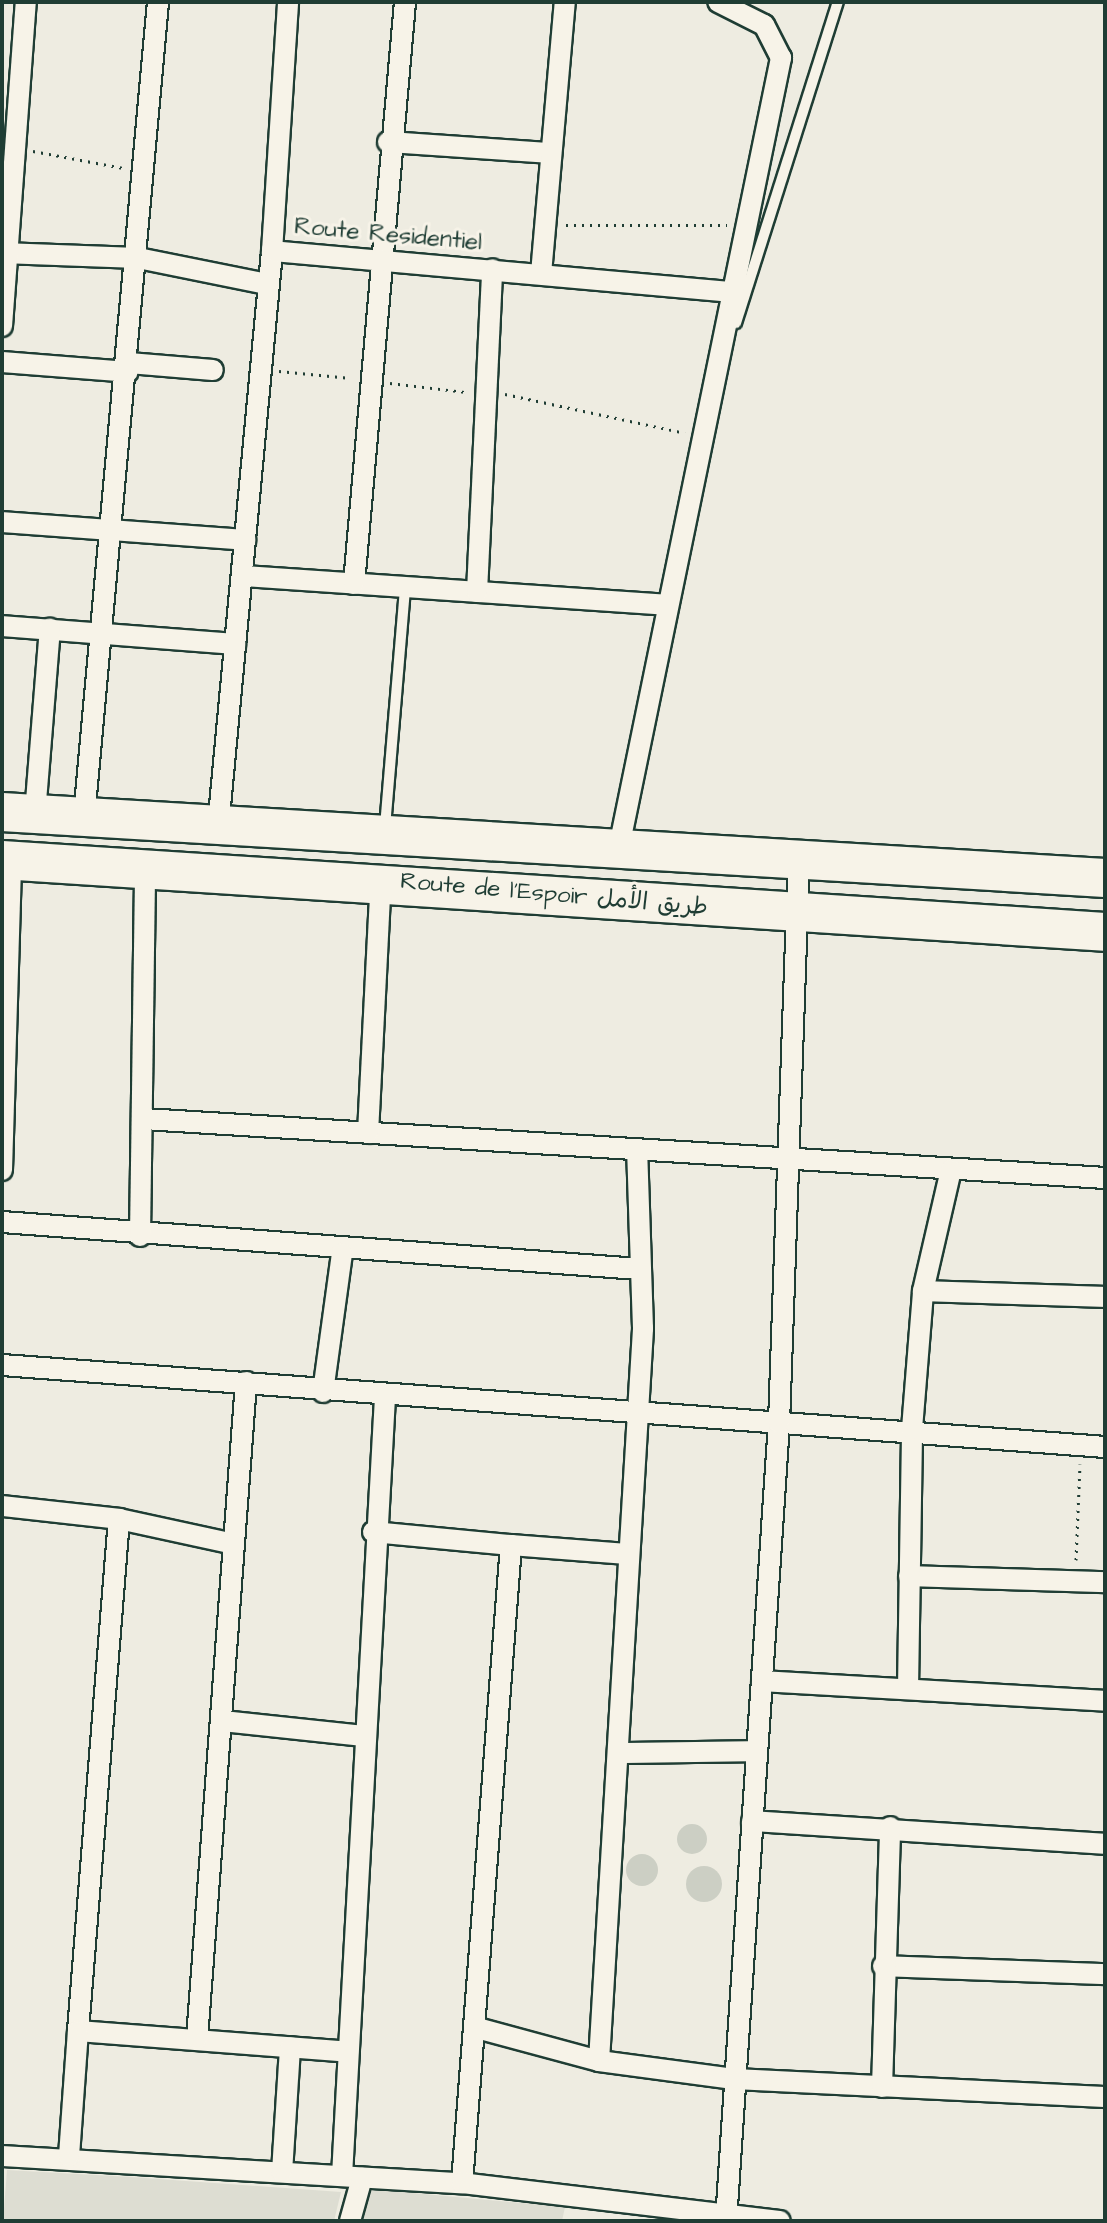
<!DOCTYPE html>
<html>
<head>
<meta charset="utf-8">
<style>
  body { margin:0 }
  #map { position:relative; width:1107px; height:2223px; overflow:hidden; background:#eeece1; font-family:"Architects Daughter","Playpen Sans Arabic",sans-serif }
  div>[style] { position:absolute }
  .built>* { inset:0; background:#ddddd2 }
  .green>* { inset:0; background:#cccfc4 }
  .round { border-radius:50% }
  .path>* { height:3px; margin-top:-1.5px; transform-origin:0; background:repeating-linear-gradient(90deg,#1f3d34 0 2px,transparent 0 8px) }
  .roads { filter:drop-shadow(2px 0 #1f3d34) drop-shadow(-2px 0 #1f3d34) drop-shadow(0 2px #1f3d34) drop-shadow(0 -2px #1f3d34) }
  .lane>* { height:10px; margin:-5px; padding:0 5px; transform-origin:5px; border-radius:5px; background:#f7f3e8 }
  .street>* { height:20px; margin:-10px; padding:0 10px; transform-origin:10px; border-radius:10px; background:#f7f3e8 }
  .highway>* { height:38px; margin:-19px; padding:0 19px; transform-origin:19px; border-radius:19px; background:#f7f3e8 }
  span { translate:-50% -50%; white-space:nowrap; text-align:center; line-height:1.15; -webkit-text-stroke:6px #f7f3e8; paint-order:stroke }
  .street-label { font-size:24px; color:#1f3d34 }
  .frame { position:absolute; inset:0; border:4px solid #1f3d34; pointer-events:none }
</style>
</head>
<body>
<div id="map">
  <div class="built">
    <div style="clip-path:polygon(7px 2170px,131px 2177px,341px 2192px,334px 2221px,3px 2221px)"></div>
    <div style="clip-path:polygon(370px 2189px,565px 2207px,562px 2221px,362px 2221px)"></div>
  </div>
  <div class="green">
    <div class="round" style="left:677px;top:1824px;width:30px;height:30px"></div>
    <div class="round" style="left:626px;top:1854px;width:32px;height:32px"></div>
    <div class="round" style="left:686px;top:1866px;width:36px;height:36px"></div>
  </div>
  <div class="path">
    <div style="left:33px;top:151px;width:92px;rotate:10.7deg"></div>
    <div style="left:566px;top:225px;width:161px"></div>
    <div style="left:279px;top:371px;width:72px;rotate:5.6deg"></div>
    <div style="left:390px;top:383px;width:77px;rotate:6.8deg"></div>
    <div style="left:505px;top:394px;width:184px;rotate:12.2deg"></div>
    <div style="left:1076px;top:1560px;width:96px;rotate:-87.6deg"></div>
  </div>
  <div class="roads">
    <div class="lane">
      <div style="left:736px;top:323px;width:337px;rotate:-72.4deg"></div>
      <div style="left:385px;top:827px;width:239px;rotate:-85.2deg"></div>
    </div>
    <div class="street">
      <div style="left:388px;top:142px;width:161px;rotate:3.9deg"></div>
      <div style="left:272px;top:251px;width:250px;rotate:-86.3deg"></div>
      <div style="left:2px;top:253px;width:136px;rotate:2.1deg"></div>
      <div style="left:138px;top:258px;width:132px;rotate:11.4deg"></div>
      <div style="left:541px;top:274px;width:273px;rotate:-85deg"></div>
      <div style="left:2px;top:326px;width:325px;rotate:-85.8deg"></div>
      <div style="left:2px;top:362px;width:126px;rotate:4.5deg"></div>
      <div style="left:129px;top:363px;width:84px;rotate:4.8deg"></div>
      <div style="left:2px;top:522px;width:244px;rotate:4.2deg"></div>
      <div style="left:243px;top:576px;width:425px;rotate:3.9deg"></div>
      <div style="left:354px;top:584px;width:584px;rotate:-84.99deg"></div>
      <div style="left:477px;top:592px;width:323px;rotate:-87.3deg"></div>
      <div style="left:2px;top:626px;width:234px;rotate:4.4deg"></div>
      <div style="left:35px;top:814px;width:186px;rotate:-85.4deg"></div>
      <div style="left:84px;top:817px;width:818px;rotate:-84.81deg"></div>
      <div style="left:218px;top:827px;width:579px;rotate:-84.64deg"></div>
      <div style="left:272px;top:251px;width:458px;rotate:5.1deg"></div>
      <div style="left:618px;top:852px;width:811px;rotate:-78.4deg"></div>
      <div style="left:781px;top:58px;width:37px;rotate:-117deg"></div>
      <div style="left:764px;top:25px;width:51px;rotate:-153.4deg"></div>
      <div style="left:144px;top:1119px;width:963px;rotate:3.51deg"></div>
      <div style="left:368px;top:1133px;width:253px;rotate:-87.1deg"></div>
      <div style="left:2px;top:1170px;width:309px;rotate:-88.3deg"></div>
      <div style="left:2px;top:1222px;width:639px;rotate:4.22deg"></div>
      <div style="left:140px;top:1236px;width:370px;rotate:-89.2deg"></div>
      <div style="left:923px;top:1291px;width:182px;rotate:1.9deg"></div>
      <div style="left:2px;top:1365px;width:1106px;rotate:4.25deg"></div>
      <div style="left:323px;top:1392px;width:140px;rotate:-82.2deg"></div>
      <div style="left:2px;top:1506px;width:118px;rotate:6.3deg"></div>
      <div style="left:119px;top:1519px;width:514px;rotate:94.58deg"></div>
      <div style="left:78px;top:2031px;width:271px;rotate:4.4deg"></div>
      <div style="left:119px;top:1519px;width:113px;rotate:12.3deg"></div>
      <div style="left:373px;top:1532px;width:139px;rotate:5.4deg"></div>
      <div style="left:511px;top:1545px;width:640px;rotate:94.39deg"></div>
      <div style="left:511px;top:1545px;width:116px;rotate:4.4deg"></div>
      <div style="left:909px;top:1576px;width:196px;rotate:1.8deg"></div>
      <div style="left:762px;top:1681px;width:344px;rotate:3.3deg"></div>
      <div style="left:908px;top:1689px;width:260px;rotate:-89.1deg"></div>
      <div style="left:912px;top:1429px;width:138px;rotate:-85.4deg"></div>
      <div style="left:923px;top:1291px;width:124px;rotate:-77deg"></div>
      <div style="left:223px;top:1721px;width:141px;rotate:6.1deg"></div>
      <div style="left:618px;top:1753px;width:137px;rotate:-0.8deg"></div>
      <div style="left:752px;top:1821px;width:354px;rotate:3.7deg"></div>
      <div style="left:883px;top:1966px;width:222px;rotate:2.1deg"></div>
      <div style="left:477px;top:2028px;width:126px;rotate:15.1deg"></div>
      <div style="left:599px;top:2061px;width:136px;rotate:7.6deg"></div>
      <div style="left:734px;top:2079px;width:371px;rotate:2.8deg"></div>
      <div style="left:197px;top:2039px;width:659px;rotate:-85.73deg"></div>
      <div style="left:599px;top:2061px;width:734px;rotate:-86.56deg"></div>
      <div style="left:643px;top:1328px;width:179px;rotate:-91.9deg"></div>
      <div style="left:882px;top:2087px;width:260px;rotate:-88.2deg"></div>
      <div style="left:2px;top:2156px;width:461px;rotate:3.4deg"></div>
      <div style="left:462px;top:2183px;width:320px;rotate:6.8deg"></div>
      <div style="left:69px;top:2156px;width:125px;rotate:-85.9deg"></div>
      <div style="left:282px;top:2172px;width:125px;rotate:-86.3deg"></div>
      <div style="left:342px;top:2176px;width:780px;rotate:-86.84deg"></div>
      <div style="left:350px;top:2221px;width:45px;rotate:-74.4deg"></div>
      <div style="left:726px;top:2221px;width:800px;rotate:-86.2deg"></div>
      <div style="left:779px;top:1423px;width:566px;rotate:-87.98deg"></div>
    </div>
    <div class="highway">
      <div style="left:2px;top:812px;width:1105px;rotate:3.42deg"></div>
      <div style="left:2px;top:860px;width:1105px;rotate:3.73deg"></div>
    </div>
  </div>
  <div class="street-label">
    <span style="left:388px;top:235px;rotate:5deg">Route Residentiel</span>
    <span style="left:554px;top:895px;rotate:5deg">Route de l’Espoir طريق الأمل</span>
  </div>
  <div class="frame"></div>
</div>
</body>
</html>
